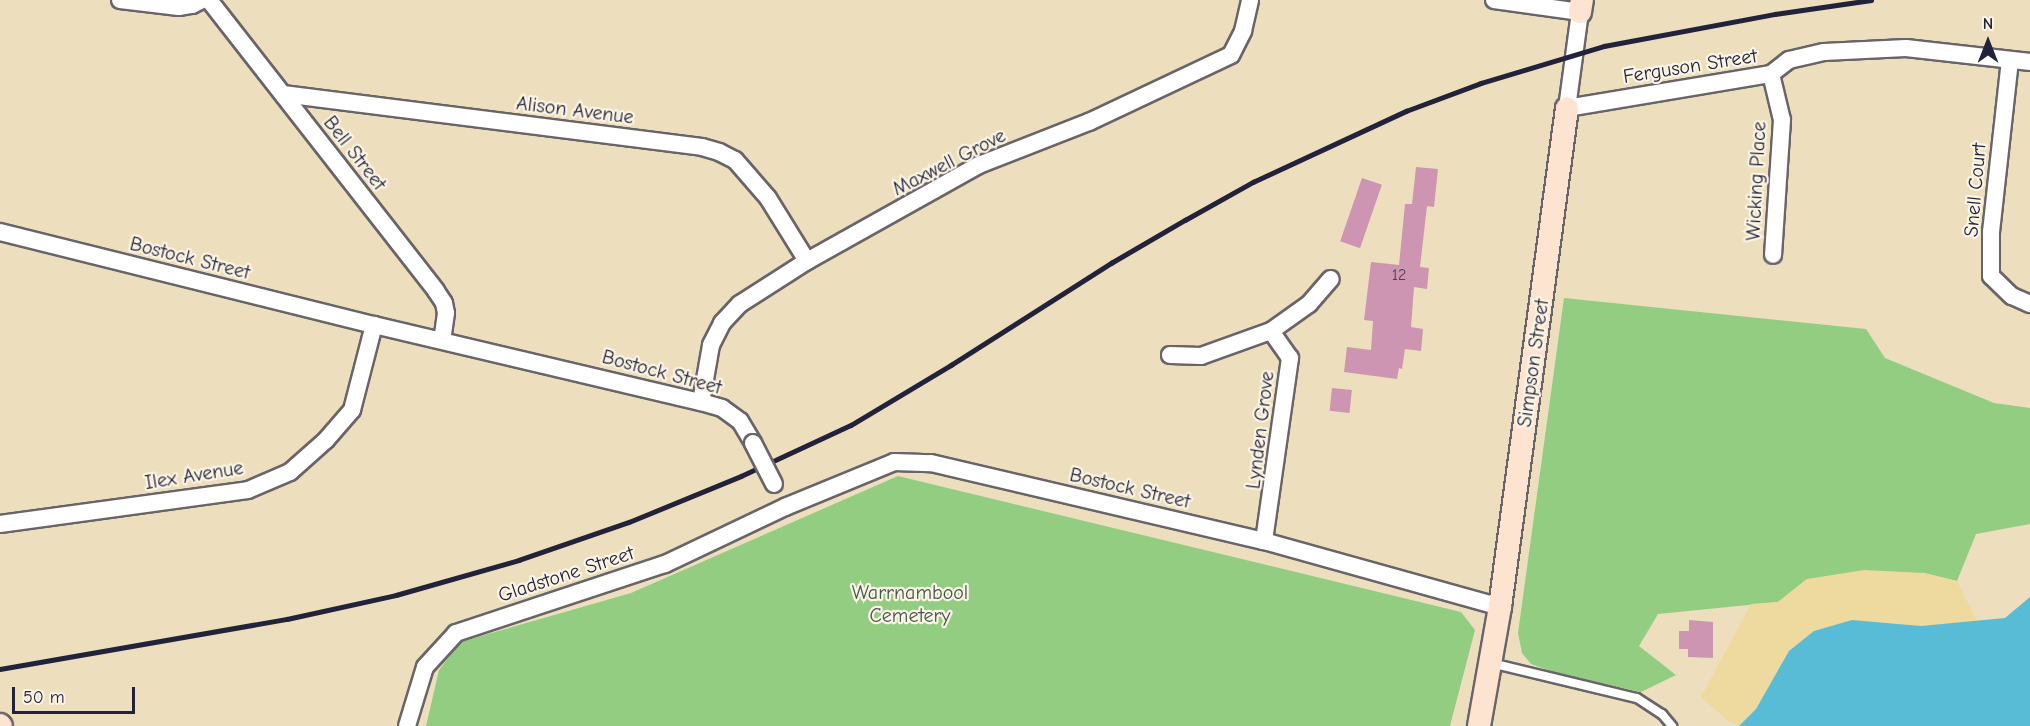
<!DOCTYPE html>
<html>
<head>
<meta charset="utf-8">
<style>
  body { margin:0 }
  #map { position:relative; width:2030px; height:726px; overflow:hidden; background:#eddfbd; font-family:"Comic Neue",sans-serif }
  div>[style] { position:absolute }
  .green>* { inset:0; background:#93cd82 }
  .sand>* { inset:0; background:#eeda9e }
  .water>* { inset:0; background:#58bcd6 }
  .building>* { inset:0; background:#cd95b1; transform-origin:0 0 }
  .roads { filter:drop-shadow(2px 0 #696468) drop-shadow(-2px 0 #696468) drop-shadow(0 2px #696468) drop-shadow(0 -2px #696468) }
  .lane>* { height:8px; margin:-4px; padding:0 4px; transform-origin:4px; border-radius:4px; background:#fff }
  .street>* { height:16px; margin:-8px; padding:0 8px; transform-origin:8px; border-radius:8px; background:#fff }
  .secondary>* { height:22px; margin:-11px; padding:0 11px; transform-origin:11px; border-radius:11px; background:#fde4d0 }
  .rail>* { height:4.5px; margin:-2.25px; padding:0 2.25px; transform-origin:2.25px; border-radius:2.25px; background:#22223b }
  .bridges { filter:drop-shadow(2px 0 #696468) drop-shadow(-2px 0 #696468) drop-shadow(0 2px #696468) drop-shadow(0 -2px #696468) }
  .street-bridge>* { height:16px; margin:-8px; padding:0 8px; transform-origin:8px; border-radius:8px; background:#fff }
  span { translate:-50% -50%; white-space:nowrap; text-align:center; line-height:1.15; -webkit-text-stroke:4.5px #fcf5e5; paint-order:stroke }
  .number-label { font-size:16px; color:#4d3f58 }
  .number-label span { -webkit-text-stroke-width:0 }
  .street-label { font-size:20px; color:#22223b }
  .park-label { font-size:20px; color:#445550 }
  .north { position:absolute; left:1958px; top:12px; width:60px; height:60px; -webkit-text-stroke:4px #fcf5e5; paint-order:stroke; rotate:0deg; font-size:16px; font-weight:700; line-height:24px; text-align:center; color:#22223b }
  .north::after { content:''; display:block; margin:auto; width:21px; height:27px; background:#22223b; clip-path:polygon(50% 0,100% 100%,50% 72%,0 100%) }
  .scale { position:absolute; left:12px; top:687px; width:123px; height:27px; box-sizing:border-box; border:3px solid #22223b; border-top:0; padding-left:8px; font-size:18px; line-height:21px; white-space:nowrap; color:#22223b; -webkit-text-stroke:4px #fcf5e5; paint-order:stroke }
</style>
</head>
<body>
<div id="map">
  <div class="green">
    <div style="clip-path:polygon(1564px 298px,1866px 329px,1885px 358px,1994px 403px,2030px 408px,2030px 524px,1976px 534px,1957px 581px,1924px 573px,1807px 579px,1778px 602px,1658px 614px,1639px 646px,1676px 675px,1641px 692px,1556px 673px,1531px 664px,1522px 653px,1518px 633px)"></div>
    <div style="clip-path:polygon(898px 476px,1461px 612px,1475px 630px,1450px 726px,426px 726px,439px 670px,460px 642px,631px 593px)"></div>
  </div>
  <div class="sand">
    <div style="clip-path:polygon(1864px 570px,1924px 573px,1957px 581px,1977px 621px,1921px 626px,1852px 620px,1789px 651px,1756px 709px,1739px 726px,1729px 722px,1701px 697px,1751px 604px,1778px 602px,1807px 579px)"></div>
  </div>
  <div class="water">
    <div style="clip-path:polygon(2030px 597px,2030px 726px,1739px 726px,1756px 709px,1789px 651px,1814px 631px,1852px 620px,1921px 626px,2005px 618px)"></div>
  </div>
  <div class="building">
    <div style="clip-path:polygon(1416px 167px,1438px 169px,1434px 207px,1427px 206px,1420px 267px,1429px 268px,1427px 289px,1414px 287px,1411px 327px,1423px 329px,1421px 351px,1405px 349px,1402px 369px,1399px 368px,1397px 379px,1344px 372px,1347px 347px,1371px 350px,1373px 321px,1364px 320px,1371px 262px,1399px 265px,1405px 204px,1412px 204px)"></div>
    <div style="left:1362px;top:178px;width:21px;height:67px;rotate:19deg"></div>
    <div style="left:1332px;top:388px;width:20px;height:23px;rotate:6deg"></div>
    <div style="clip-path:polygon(1689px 620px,1713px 622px,1713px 658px,1688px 657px,1688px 649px,1679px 649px,1679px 631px,1689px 631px)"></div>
  </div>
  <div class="roads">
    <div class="lane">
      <div style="left:1491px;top:663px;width:150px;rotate:13.5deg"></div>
      <div style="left:1637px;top:698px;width:30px;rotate:33deg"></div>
      <div style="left:1662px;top:714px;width:16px;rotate:50deg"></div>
    </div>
    <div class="street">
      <div style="left:120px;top:0;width:59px;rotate:6.8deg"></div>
      <div style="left:179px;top:7px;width:13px;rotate:-9deg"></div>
      <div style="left:192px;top:5px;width:11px;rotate:-27deg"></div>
      <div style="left:209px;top:0;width:369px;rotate:52deg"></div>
      <div style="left:436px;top:291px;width:14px;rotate:56deg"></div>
      <div style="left:444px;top:303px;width:10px;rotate:79deg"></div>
      <div style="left:446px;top:313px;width:27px;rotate:98deg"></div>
      <div style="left:1494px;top:0;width:87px;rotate:7.9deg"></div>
      <div style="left:1580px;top:12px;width:97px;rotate:97.7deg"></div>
      <div style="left:1567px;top:108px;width:207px;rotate:-9.5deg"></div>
      <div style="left:1771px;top:74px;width:23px;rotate:-38deg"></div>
      <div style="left:1789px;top:60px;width:36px;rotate:-13deg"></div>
      <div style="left:1824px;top:52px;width:82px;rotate:-2.8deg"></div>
      <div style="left:1906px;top:48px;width:125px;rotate:6.4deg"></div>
      <div style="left:2010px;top:60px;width:173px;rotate:96.3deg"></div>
      <div style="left:1991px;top:232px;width:44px;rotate:90deg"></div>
      <div style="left:1991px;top:276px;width:29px;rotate:44deg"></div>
      <div style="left:2012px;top:296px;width:20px;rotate:24deg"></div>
      <div style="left:1771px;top:74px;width:47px;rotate:76.6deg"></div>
      <div style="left:1782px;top:120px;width:135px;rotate:93.8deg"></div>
      <div style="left:283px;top:94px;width:422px;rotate:7.2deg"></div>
      <div style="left:702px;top:147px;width:18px;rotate:16deg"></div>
      <div style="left:719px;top:152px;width:18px;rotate:27deg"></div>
      <div style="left:735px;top:160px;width:50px;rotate:49deg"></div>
      <div style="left:768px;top:198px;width:74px;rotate:58.2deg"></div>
      <div style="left:0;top:232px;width:385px;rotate:14deg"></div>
      <div style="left:374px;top:325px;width:336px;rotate:13.3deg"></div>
      <div style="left:701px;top:402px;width:22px;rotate:16deg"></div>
      <div style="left:722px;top:408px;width:22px;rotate:36deg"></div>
      <div style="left:740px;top:421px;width:26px;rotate:59deg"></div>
      <div style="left:1271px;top:331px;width:47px;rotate:-35.4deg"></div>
      <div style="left:1309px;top:304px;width:33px;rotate:-49deg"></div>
      <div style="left:1170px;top:355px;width:31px;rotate:2deg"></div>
      <div style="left:1201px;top:356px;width:74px;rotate:-19.7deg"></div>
      <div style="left:1271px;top:331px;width:33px;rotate:55deg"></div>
      <div style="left:1290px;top:358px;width:185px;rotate:98.1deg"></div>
      <div style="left:701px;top:402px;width:58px;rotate:-80deg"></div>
      <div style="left:711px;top:345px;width:25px;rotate:-63deg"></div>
      <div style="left:722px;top:323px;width:26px;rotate:-47deg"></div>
      <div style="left:740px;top:304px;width:80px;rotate:-32.7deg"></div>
      <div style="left:807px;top:261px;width:197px;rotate:-29.2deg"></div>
      <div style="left:979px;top:165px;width:118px;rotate:-21.4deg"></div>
      <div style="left:1089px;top:122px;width:157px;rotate:-25.3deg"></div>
      <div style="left:1231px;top:55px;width:27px;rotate:-63deg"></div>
      <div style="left:1243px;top:31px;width:32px;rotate:-77deg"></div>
      <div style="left:0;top:524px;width:250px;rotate:-7.8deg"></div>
      <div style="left:248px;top:490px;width:46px;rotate:-23.2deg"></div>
      <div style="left:290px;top:472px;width:48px;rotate:-41.6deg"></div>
      <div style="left:326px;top:440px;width:40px;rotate:-49deg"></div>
      <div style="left:352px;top:410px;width:88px;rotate:-75.5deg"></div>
      <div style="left:407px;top:726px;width:62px;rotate:-73deg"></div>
      <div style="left:425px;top:667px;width:46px;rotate:-47.6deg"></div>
      <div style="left:456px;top:633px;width:220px;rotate:-18.3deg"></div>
      <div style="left:665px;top:564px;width:133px;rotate:-25.4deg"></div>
      <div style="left:785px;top:507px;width:118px;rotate:-22.4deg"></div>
      <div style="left:894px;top:462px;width:37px;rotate:2deg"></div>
      <div style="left:931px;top:463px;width:342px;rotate:13.2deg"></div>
      <div style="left:1264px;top:541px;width:245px;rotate:15.6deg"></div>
    </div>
    <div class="secondary">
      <div style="left:1580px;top:12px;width:12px;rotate:-81deg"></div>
      <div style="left:0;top:725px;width:1px;rotate:45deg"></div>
      <div style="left:1479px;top:726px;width:121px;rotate:-80deg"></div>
      <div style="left:1500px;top:607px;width:503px;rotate:-82.35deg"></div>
    </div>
  </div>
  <div class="rail">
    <div style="left:0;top:669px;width:291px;rotate:-9.9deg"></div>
    <div style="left:287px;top:619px;width:112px;rotate:-12.4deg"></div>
    <div style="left:396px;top:595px;width:128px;rotate:-15.9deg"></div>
    <div style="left:519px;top:560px;width:116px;rotate:-19.1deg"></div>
    <div style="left:629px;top:522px;width:121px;rotate:-22.3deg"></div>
    <div style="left:741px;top:476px;width:121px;rotate:-24.9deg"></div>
    <div style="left:851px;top:425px;width:117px;rotate:-31deg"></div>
    <div style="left:951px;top:365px;width:190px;rotate:-32.5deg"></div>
    <div style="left:1111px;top:263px;width:86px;rotate:-30.2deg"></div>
    <div style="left:1185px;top:220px;width:78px;rotate:-29.2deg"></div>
    <div style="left:1253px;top:182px;width:169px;rotate:-24.9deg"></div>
    <div style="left:1406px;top:111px;width:80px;rotate:-20.5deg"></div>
    <div style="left:1481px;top:83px;width:128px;rotate:-16.7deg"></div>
    <div style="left:1604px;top:46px;width:174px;rotate:-10.6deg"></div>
    <div style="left:1775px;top:14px;width:97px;rotate:-8.3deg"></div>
  </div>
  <div class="bridges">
    <div class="street-bridge">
      <div style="left:753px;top:443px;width:46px;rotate:62.9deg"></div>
    </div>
  </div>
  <div class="number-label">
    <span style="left:1399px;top:275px">12</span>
  </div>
  <div class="street-label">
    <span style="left:1690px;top:66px;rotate:-9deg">Ferguson Street</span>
    <span style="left:575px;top:110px;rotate:7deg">Alison Avenue</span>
    <span style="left:355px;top:153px;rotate:52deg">Bell Street</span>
    <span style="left:949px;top:162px;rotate:-27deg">Maxwell Grove</span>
    <span style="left:1756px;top:181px;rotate:-87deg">Wicking Place</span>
    <span style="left:1975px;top:190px;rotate:-85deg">Snell Court</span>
    <span style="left:190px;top:258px;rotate:14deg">Bostock Street</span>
    <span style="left:1533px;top:363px;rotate:-82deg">Simpson Street</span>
    <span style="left:662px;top:372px;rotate:15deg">Bostock Street</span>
    <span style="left:1260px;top:430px;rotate:-83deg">Lynden Grove</span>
    <span style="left:194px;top:475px;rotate:-9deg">Ilex Avenue</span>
    <span style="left:1130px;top:488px;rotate:13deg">Bostock Street</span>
    <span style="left:566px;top:574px;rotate:-18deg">Gladstone Street</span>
  </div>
  <div class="park-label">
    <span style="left:910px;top:604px">Warrnambool<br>Cemetery</span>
  </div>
  <div class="north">N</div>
  <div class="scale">50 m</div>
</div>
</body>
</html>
